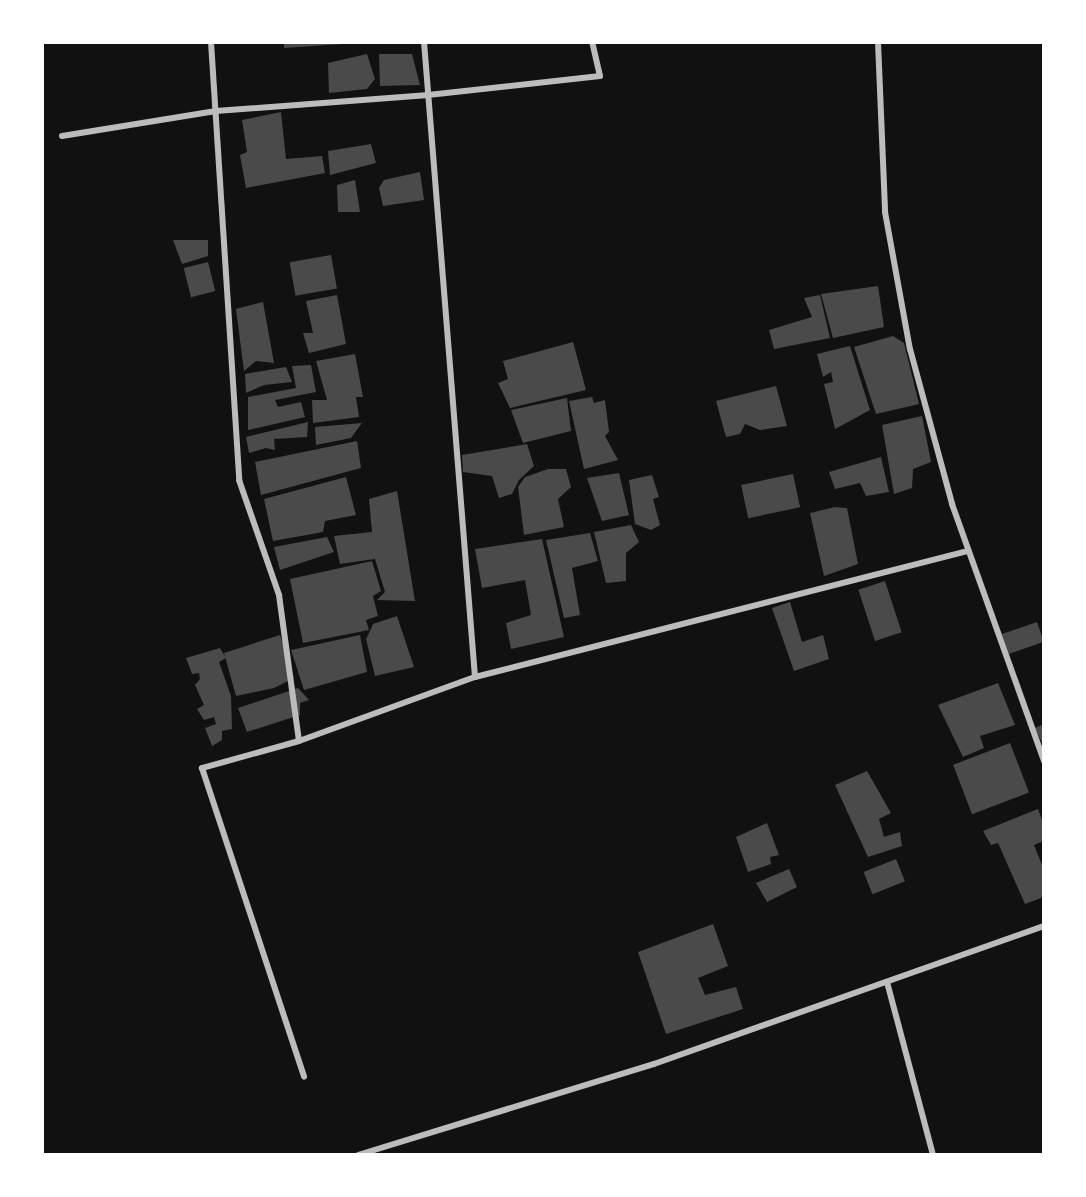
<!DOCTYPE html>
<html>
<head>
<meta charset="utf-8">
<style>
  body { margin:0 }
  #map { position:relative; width:1086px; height:1197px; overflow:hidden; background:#111; font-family:"DM Sans",sans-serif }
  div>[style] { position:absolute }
  .building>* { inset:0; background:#4a4a4a; transform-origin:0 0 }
  .minor>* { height:6px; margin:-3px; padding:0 3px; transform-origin:3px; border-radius:3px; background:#bcbcbc }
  span { translate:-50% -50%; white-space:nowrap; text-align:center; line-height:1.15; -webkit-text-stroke:5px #fff; paint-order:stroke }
  .frame { position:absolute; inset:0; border:44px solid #fff; pointer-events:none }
</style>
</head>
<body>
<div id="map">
  <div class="building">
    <div style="clip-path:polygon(284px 42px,357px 42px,357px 43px,284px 48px)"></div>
    <div style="clip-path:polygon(367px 54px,375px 79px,367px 89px,329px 93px,328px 63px)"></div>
    <div style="clip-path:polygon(379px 54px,412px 54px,420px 85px,380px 86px)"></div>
    <div style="clip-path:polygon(281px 112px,286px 159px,322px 156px,325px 173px,246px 188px,240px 155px,247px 152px,242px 120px)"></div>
    <div style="clip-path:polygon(371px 144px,376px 163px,330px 175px,328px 151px)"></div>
    <div style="clip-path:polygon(420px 172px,424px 200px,383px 206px,379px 188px,384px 180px)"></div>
    <div style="clip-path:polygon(355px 180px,360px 212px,338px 212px,337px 185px)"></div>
    <div style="clip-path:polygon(173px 240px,208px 240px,208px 256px,182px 264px)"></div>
    <div style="left:331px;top:255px;width:34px;height:42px;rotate:80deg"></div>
    <div style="left:208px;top:262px;width:30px;height:25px;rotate:76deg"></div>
    <div style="clip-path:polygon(878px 286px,884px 327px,833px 338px,821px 294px)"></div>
    <div style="clip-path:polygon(337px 295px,346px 344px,309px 353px,303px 333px,313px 333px,306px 301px)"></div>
    <div style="clip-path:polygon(820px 295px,830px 338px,774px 349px,769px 330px,812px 317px,804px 298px)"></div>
    <div style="clip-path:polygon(263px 302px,274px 363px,256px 361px,244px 371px,236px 309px)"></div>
    <div style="clip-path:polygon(893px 336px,904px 343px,919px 404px,876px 414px,854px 347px)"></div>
    <div style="clip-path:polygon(573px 342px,586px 390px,510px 408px,498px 383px,508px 379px,503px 361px)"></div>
    <div style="clip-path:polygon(850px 346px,870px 410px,835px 429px,824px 384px,833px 382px,831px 372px,823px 377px,817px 354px)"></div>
    <div style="clip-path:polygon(355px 354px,363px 397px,356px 397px,359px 417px,313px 423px,312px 400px,327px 400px,316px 361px)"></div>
    <div style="clip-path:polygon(311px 365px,316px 392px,275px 400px,278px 407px,301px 402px,305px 417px,248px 430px,248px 397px,296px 388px,292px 366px)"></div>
    <div style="clip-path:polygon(286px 367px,292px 382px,264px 385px,246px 393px,245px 374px)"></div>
    <div style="clip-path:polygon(776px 386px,787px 426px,760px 430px,745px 424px,740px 434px,726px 437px,716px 401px)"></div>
    <div style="clip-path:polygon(592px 397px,594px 403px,605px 400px,609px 432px,605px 436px,618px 460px,584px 469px,569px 401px)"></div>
    <div style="clip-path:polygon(567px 398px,571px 431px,523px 443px,511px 410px)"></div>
    <div style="clip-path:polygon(922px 416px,931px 462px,913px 469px,912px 488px,894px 494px,882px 425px)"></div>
    <div style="clip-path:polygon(308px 422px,307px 437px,274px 439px,275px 450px,266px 448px,249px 453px,246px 437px)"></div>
    <div style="clip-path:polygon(362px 423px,351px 438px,316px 445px,315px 427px)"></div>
    <div style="clip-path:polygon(357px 441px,361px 468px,261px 495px,255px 462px)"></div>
    <div style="clip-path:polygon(527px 444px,534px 466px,519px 480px,512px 494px,499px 498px,492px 476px,463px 472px,462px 455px)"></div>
    <div style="clip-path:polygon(881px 457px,889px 492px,866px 496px,860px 483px,835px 489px,829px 472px)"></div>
    <div style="clip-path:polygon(548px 469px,566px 469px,571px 487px,558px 499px,564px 527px,524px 535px,518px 487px,525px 477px)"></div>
    <div style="clip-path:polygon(619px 473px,629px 515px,602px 521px,587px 478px)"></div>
    <div style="left:793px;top:474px;width:34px;height:53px;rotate:78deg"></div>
    <div style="clip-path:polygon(652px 475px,659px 497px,653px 499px,660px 525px,651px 530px,635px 524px,629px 480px)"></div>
    <div style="clip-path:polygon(346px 477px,356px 515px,325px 521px,323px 532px,273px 541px,264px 499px)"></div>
    <div style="clip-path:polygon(397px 491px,415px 601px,377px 600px,385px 592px,375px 559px,340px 564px,334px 536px,372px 532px,369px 499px)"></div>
    <div style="clip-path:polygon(835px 507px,847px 508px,858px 564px,824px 576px,810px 513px)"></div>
    <div style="clip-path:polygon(631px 525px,639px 542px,626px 553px,626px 581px,606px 583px,594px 532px)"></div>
    <div style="clip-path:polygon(590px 533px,598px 561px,572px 568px,580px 615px,564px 618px,546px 540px)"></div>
    <div style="clip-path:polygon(327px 537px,334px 552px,280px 570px,274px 547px)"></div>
    <div style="clip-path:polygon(542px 539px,564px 637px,511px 649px,506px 623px,531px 615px,525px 580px,482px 588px,475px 549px)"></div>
    <div style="clip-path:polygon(372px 561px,381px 591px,373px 596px,378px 616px,366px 620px,369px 630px,303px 643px,290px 579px)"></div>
    <div style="left:885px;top:581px;width:54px;height:28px;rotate:72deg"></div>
    <div style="clip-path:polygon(790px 602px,802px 642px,823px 635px,829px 659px,794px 671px,772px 608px)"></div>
    <div style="clip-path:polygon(397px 616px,414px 667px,375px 676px,366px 639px,369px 633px,373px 624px)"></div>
    <div style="left:1037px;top:622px;width:21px;height:37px;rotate:71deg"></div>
    <div style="clip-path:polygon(280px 635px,294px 678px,274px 688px,236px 696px,224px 653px)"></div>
    <div style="clip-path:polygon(360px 635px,367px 672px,304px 690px,291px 650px)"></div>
    <div style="clip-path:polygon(220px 648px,226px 658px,219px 662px,231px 696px,232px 729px,222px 731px,222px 740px,212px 746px,205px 728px,216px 724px,214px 717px,204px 720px,197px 709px,204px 705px,195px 685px,200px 679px,199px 673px,192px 674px,186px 658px)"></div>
    <div style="clip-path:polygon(998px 683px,1015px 725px,980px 736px,984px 748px,963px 757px,938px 705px)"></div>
    <div style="clip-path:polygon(298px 688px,309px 700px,300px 703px,300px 715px,247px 732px,238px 708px)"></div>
    <div style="clip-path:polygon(1044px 724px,1044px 747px,1035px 728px)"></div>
    <div style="left:1010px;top:743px;width:53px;height:61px;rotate:69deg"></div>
    <div style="clip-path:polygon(867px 771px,891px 813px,879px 819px,884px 837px,900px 832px,902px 846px,868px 857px,835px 785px)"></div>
    <div style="clip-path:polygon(1038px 809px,1044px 825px,1044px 841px,1034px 845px,1044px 870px,1044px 891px,1041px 898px,1025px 904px,998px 843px,991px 845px,983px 831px)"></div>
    <div style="clip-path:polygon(767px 823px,779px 855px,770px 857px,771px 864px,748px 872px,736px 837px)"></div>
    <div style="left:896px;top:859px;width:24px;height:35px;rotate:68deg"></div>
    <div style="clip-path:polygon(789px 869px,797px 887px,767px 902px,756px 883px)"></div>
    <div style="clip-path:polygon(713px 924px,728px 966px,698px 978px,705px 995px,736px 987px,743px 1009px,666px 1034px,638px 952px)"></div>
  </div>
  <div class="minor">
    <div style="left:211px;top:42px;width:439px;rotate:86.3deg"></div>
    <div style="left:239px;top:480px;width:122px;rotate:70.8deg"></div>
    <div style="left:279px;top:595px;width:147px;rotate:82.2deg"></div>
    <div style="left:299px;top:741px;width:101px;rotate:164.4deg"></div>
    <div style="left:202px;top:768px;width:325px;rotate:71.7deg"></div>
    <div style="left:878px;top:42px;width:170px;rotate:87.6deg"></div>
    <div style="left:885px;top:212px;width:139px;rotate:79.7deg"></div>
    <div style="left:910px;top:349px;width:161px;rotate:74.8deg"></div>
    <div style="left:952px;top:504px;width:273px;rotate:70.3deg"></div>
    <div style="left:62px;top:136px;width:156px;rotate:-9.2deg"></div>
    <div style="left:216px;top:111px;width:213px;rotate:-4.3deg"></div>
    <div style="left:428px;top:95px;width:173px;rotate:-6.3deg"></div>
    <div style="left:600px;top:76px;width:35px;rotate:-103deg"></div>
    <div style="left:475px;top:677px;width:509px;rotate:-14.34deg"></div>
    <div style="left:299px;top:741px;width:187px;rotate:-20deg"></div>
    <div style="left:475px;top:677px;width:637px;rotate:-94.59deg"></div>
    <div style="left:887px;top:982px;width:179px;rotate:75.1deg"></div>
    <div style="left:358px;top:1155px;width:310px;rotate:-17.1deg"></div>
    <div style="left:654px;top:1064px;width:414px;rotate:-19.5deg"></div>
  </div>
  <div class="frame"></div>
</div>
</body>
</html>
